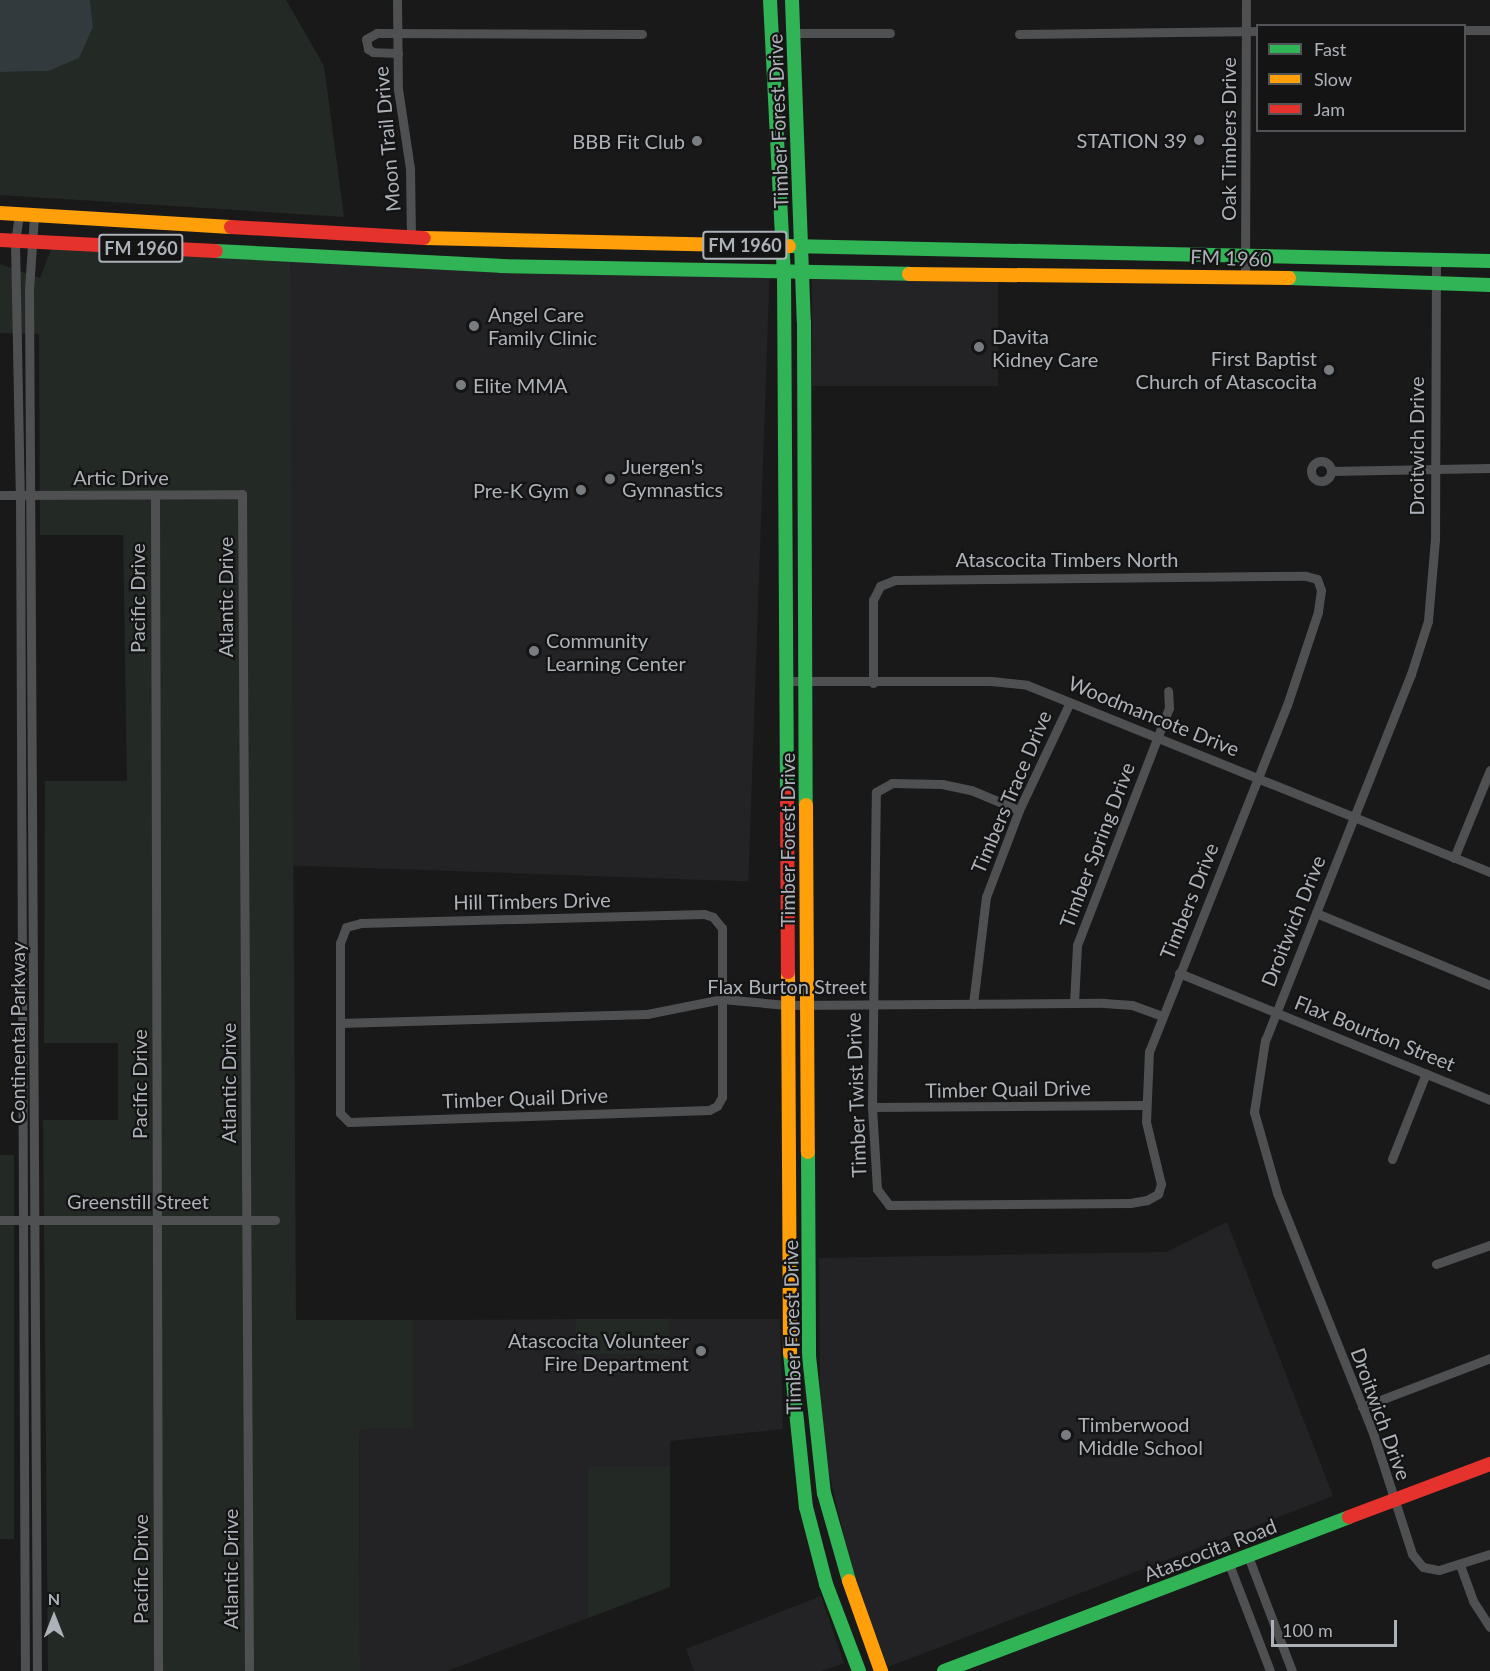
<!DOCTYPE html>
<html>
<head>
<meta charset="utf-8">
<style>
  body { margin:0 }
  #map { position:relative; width:1490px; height:1671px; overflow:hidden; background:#19191a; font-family:Lato,sans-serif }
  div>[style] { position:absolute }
  .built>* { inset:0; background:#232325; transform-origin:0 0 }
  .green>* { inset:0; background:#232924; transform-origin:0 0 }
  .water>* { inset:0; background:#323a3e }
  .street>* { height:9px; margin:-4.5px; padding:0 4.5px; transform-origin:4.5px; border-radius:4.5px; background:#4f5052 }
  .street>.ring { margin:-4.5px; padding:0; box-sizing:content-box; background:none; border:9px solid #4f5052; border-radius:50% }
  .fast>* { height:14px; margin:-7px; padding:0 7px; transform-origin:7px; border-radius:7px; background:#30b455 }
  .slow>* { height:14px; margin:-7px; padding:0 7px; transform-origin:7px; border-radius:7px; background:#ff9f0a }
  .jam>* { height:14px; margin:-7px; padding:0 7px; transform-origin:7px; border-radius:7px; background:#e5322d }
  .dots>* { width:16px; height:16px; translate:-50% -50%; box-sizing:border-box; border:3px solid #141415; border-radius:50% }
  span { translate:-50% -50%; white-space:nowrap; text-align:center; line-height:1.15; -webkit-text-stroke:4.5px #141415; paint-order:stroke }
  .shield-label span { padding:2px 4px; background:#141415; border:2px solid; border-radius:4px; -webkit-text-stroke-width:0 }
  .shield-label { font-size:18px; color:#adb2b8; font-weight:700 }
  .street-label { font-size:20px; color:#adb2b8 }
  .poi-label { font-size:20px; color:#adb2b8 }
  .right { translate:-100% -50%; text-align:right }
  .left { translate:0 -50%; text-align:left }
  .legend { position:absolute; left:1256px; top:24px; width:210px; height:108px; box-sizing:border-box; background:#141415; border:2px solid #515356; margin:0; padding:8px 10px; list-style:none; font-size:18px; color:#adb2b8 }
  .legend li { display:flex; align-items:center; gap:12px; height:30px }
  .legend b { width:30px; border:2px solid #515356 }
  .north { position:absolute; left:24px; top:1587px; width:60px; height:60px; -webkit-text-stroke:4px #141415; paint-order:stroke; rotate:0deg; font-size:16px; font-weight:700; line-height:24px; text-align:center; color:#adb2b8 }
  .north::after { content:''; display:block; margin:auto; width:21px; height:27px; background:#adb2b8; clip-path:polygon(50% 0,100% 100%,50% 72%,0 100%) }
  .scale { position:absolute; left:1271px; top:1620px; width:126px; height:27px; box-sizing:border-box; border:3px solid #adb2b8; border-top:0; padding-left:8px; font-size:18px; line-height:21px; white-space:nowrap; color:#adb2b8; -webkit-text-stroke:4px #141415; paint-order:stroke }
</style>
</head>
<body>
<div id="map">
  <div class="built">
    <div style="left:290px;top:254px;width:480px;height:611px;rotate:2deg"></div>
    <div style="left:812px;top:268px;width:186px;height:118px"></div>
    <div style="clip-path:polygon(1227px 1222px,1333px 1496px,888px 1667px,854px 1578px,826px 1461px,820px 1409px,819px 1258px,1166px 1252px)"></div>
    <div style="clip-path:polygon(576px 1319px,577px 1354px,669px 1354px,669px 1319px,780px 1319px,783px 1429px,670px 1441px,670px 1467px,588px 1467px,588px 1618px,447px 1671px,360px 1671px,359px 1428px,413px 1427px,413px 1320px)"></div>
    <div style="clip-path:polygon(821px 1596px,844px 1663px,822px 1671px,694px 1671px,686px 1649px)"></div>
  </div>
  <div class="green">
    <div style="clip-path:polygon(90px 0,286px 0,324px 66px,344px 217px,0 195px,0 72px,48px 71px,93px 27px)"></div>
    <div style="clip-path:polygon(52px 247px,290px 254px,296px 1320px,413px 1320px,413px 1428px,359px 1429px,360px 1671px,48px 1671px,43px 1120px,118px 1120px,118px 1043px,44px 1043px,45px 781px,127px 781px,123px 535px,40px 535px,39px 334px,0 333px,0 264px,40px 278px)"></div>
    <div style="left:0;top:1155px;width:14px;height:384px"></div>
    <div style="left:576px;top:1319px;width:93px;height:35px"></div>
    <div style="clip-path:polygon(588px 1467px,670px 1467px,670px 1587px,588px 1618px)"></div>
  </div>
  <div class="water">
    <div style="clip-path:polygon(0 0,90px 0,93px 27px,79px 58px,48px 71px,0 72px)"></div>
  </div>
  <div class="street">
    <div style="left:397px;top:0;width:89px;rotate:89.4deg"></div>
    <div style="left:398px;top:89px;width:80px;rotate:81.4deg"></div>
    <div style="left:410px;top:168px;width:70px;rotate:89.2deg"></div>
    <div style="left:1464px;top:30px;width:26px"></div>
    <div style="left:794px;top:33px;width:96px"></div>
    <div style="left:1019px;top:34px;width:239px;rotate:-0.7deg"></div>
    <div style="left:398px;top:53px;width:25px;rotate:-178deg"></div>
    <div style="left:373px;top:52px;width:6px;rotate:-149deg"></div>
    <div style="left:368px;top:49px;width:10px;rotate:-101deg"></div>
    <div style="left:366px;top:39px;width:13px;rotate:-29deg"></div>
    <div style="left:377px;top:33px;width:265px;rotate:0.2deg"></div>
    <div style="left:19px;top:214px;width:28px;rotate:98deg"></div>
    <div style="left:15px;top:242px;width:253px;rotate:88.9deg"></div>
    <div style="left:20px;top:495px;width:1176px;rotate:89.76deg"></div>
    <div style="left:34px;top:216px;width:74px;rotate:93.9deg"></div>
    <div style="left:29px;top:290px;width:1381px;rotate:89.67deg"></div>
    <div style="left:1436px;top:260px;width:279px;rotate:90.2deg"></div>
    <div style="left:1435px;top:539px;width:82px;rotate:94.9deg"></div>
    <div style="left:1428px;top:621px;width:56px;rotate:107.8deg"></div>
    <div style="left:1411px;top:674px;width:394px;rotate:111.7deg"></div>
    <div style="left:1265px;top:1040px;width:73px;rotate:98.7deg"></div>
    <div style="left:1254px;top:1112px;width:84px;rotate:74.1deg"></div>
    <div style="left:1277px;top:1193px;width:258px;rotate:68.2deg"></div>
    <div style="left:1373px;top:1433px;width:127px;rotate:72.1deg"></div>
    <div style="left:1412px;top:1554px;width:17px;rotate:50deg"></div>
    <div style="left:1423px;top:1567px;width:16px;rotate:11deg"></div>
    <div style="left:1439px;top:1570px;width:53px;rotate:-17.4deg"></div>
    <div style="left:1245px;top:278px;width:278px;rotate:-89.8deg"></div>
    <div class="ring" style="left:1311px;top:461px;width:11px;height:11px"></div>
    <div style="left:1331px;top:471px;width:159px;rotate:-1.1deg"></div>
    <div style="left:0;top:495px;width:242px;rotate:-0.2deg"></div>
    <div style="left:242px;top:494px;width:1177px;rotate:89.66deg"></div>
    <div style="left:155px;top:496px;width:1175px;rotate:89.85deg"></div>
    <div style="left:786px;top:681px;width:205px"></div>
    <div style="left:991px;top:681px;width:36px;rotate:6deg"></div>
    <div style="left:1027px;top:685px;width:499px;rotate:22deg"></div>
    <div style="left:873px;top:683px;width:83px;rotate:-90deg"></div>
    <div style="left:873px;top:600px;width:16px;rotate:-63deg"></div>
    <div style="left:880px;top:586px;width:16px;rotate:-22deg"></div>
    <div style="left:895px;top:580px;width:411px;rotate:-0.6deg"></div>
    <div style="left:1306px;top:576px;width:11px;rotate:15deg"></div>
    <div style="left:1317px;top:579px;width:12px;rotate:70deg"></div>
    <div style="left:1321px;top:590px;width:22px;rotate:98deg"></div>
    <div style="left:1318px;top:612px;width:98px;rotate:108.4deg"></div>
    <div style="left:1287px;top:705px;width:373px;rotate:111.7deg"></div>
    <div style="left:1149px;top:1051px;width:71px;rotate:92.4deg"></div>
    <div style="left:1146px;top:1122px;width:64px;rotate:76.4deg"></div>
    <div style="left:1161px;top:1184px;width:10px;rotate:107deg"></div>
    <div style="left:1158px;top:1194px;width:13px;rotate:151deg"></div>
    <div style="left:1147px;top:1200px;width:17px;rotate:170deg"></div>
    <div style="left:1130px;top:1203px;width:241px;rotate:179.5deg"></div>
    <div style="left:889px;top:1205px;width:20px;rotate:-127deg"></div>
    <div style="left:877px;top:1189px;width:82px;rotate:-93.5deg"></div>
    <div style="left:872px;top:1107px;width:315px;rotate:-89.3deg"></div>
    <div style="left:876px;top:792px;width:18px;rotate:-29deg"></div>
    <div style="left:892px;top:783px;width:50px;rotate:1.1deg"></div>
    <div style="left:942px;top:784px;width:30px;rotate:12deg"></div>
    <div style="left:971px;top:790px;width:52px;rotate:22.6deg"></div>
    <div style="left:1454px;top:858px;width:95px;rotate:-67.8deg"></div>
    <div style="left:1316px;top:913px;width:188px;rotate:22.5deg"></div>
    <div style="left:704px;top:914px;width:9px;rotate:18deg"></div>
    <div style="left:713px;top:917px;width:14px;rotate:51deg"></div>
    <div style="left:722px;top:928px;width:169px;rotate:90deg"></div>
    <div style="left:722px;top:1097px;width:10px;rotate:119deg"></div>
    <div style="left:717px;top:1106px;width:9px;rotate:153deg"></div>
    <div style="left:709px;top:1110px;width:360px;rotate:178.1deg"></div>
    <div style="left:349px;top:1122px;width:13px;rotate:-135deg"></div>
    <div style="left:340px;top:1113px;width:170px;rotate:-90deg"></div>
    <div style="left:340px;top:943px;width:17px;rotate:-69deg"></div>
    <div style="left:346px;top:927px;width:16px;rotate:-15deg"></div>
    <div style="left:361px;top:923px;width:343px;rotate:-1.5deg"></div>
    <div style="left:1179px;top:973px;width:336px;rotate:22.2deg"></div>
    <div style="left:1074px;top:1003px;width:58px;rotate:-87deg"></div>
    <div style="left:1077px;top:945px;width:254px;rotate:-68.8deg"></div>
    <div style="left:1169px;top:708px;width:17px;rotate:-93deg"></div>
    <div style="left:973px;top:1004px;width:108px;rotate:-83.1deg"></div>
    <div style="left:986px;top:897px;width:93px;rotate:-69.2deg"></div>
    <div style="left:1019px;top:810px;width:119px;rotate:-64.7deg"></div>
    <div style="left:340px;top:1023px;width:307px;rotate:-1.7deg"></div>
    <div style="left:647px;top:1014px;width:76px;rotate:-11.3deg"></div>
    <div style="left:722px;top:999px;width:65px;rotate:5.3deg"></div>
    <div style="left:787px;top:1005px;width:317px;rotate:-0.4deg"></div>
    <div style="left:1104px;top:1003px;width:28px;rotate:4deg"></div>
    <div style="left:1132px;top:1005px;width:32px;rotate:20deg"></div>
    <div style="left:872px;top:1107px;width:272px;rotate:-0.4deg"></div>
    <div style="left:1392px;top:1159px;width:92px;rotate:-68.4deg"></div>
    <div style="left:0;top:1220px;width:275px"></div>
    <div style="left:1436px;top:1264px;width:57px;rotate:-19.4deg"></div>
    <div style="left:1362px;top:1407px;width:137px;rotate:-20.9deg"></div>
    <div style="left:1248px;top:1556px;width:123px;rotate:69.1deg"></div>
    <div style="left:1229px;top:1564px;width:115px;rotate:69deg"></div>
    <div style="left:1460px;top:1565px;width:38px;rotate:70deg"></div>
    <div style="left:1473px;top:1601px;width:31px;rotate:57deg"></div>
  </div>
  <div class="fast">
    <div style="left:770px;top:0;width:273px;rotate:87.1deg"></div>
    <div style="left:784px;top:273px;width:521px;rotate:89.67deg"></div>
    <div style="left:792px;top:0;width:322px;rotate:87.9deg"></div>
    <div style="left:804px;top:322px;width:483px;rotate:89.8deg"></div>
    <div style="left:789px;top:246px;width:701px;rotate:1.23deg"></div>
    <div style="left:216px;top:251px;width:284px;rotate:3deg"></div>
    <div style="left:500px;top:266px;width:409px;rotate:1.1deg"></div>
    <div style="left:1289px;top:278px;width:201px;rotate:2deg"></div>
    <div style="left:808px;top:1152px;width:204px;rotate:89.7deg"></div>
    <div style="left:809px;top:1356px;width:138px;rotate:83.8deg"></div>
    <div style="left:824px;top:1493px;width:91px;rotate:74.1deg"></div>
    <div style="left:790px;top:1353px;width:155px;rotate:84.1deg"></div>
    <div style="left:806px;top:1507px;width:80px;rotate:75.4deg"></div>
    <div style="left:826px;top:1584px;width:93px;rotate:69.2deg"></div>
    <div style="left:944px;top:1671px;width:433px;rotate:-20.8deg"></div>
  </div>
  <div class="slow">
    <div style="left:0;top:213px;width:231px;rotate:3.5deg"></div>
    <div style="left:424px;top:238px;width:365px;rotate:1.3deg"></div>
    <div style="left:909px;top:274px;width:380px;rotate:0.6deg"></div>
    <div style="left:806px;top:805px;width:347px;rotate:89.7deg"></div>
    <div style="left:788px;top:972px;width:381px;rotate:89.7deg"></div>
    <div style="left:849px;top:1581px;width:96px;rotate:70.4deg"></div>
  </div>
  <div class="jam">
    <div style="left:231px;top:227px;width:193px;rotate:3.3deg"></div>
    <div style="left:0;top:240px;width:216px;rotate:2.9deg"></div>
    <div style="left:787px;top:794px;width:178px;rotate:89.7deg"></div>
    <div style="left:1349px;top:1517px;width:151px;rotate:-20.6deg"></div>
  </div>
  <div class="dots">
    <div style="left:1199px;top:140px;background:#797c81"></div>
    <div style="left:697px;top:141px;background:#797c81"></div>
    <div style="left:474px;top:326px;background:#797c81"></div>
    <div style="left:979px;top:347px;background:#797c81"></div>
    <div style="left:1329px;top:370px;background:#797c81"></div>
    <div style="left:461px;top:385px;background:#797c81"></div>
    <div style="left:610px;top:479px;background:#797c81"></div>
    <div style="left:581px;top:490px;background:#797c81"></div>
    <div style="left:534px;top:651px;background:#797c81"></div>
    <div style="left:701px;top:1351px;background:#797c81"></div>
    <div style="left:1066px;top:1435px;background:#797c81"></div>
  </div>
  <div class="shield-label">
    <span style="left:745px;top:245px">FM 1960</span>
    <span style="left:141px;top:248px">FM 1960</span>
  </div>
  <div class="street-label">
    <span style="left:778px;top:121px;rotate:-92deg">Timber Forest Drive</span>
    <span style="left:387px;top:139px;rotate:-95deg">Moon Trail Drive</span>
    <span style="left:1228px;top:139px;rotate:-90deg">Oak Timbers Drive</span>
    <span style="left:1231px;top:258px;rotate:2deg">FM 1960</span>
    <span style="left:1416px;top:446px;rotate:-90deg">Droitwich Drive</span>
    <span style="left:121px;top:477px">Artic Drive</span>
    <span style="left:1067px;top:559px">Atascocita Timbers North</span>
    <span style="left:225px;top:597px;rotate:-90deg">Atlantic Drive</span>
    <span style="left:137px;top:598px;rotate:-90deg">Pacific Drive</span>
    <span style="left:1154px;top:716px;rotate:22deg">Woodmancote Drive</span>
    <span style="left:1011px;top:792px;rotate:-67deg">Timbers Trace Drive</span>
    <span style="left:787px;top:840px;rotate:-90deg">Timber Forest Drive</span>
    <span style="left:1097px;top:845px;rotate:-69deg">Timber Spring Drive</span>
    <span style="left:532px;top:901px;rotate:-1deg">Hill Timbers Drive</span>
    <span style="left:1189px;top:901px;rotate:-68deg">Timbers Drive</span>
    <span style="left:1293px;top:921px;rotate:-68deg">Droitwich Drive</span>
    <span style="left:787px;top:986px">Flax Burton Street</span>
    <span style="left:17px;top:1033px;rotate:-90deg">Continental Parkway</span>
    <span style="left:1375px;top:1033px;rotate:22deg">Flax Bourton Street</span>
    <span style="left:228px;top:1083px;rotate:-90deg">Atlantic Drive</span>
    <span style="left:139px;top:1084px;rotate:-90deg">Pacific Drive</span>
    <span style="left:1008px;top:1089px;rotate:-1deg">Timber Quail Drive</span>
    <span style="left:856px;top:1095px;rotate:-92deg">Timber Twist Drive</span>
    <span style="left:525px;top:1098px;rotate:-2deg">Timber Quail Drive</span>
    <span style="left:138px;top:1201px">Greenstill Street</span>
    <span style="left:792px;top:1327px;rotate:-91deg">Timber Forest Drive</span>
    <span style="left:1381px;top:1414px;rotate:70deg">Droitwich Drive</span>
    <span style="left:1210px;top:1550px;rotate:-21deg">Atascocita Road</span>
    <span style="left:140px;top:1569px;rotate:-90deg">Pacific Drive</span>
    <span style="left:230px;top:1569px;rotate:-90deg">Atlantic Drive</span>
  </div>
  <div class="poi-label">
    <span class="right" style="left:1187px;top:140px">STATION 39</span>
    <span class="right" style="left:685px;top:141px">BBB Fit Club</span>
    <span class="left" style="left:488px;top:326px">Angel Care<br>Family Clinic</span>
    <span class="left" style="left:992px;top:348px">Davita<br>Kidney Care</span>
    <span class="right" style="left:1317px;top:370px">First Baptist<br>Church of Atascocita</span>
    <span class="left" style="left:473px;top:385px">Elite MMA</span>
    <span class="left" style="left:622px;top:478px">Juergen's<br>Gymnastics</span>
    <span class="right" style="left:569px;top:490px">Pre-K Gym</span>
    <span class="left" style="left:546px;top:652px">Community<br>Learning Center</span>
    <span class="right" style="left:689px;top:1352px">Atascocita Volunteer<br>Fire Department</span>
    <span class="left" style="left:1078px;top:1436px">Timberwood<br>Middle School</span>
  </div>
  <ul class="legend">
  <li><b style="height:8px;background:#30b455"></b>Fast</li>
  <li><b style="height:8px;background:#ff9f0a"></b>Slow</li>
  <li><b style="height:8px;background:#e5322d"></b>Jam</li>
  </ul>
  <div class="north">N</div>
  <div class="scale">100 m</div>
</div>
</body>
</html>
